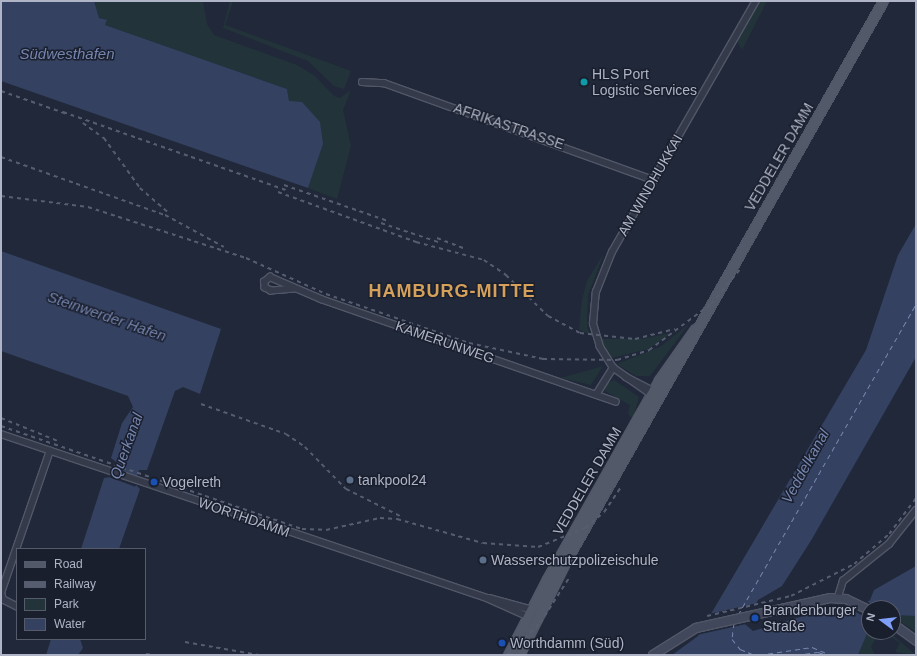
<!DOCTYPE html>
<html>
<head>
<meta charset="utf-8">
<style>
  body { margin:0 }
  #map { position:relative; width:917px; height:656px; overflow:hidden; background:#202839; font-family:Helvetica,sans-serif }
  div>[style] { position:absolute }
  .green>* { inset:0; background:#22343a }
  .water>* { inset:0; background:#344161 }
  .pier>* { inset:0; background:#202839; transform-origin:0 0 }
  .ferry>* { height:1px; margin-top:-0.5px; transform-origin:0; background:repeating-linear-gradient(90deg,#7686af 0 5px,transparent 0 9px) }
  .roads { filter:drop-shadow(1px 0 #525767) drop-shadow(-1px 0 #525767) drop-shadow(0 1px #525767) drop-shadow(0 -1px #525767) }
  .street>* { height:5.5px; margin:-2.75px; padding:0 2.75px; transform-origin:2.75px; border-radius:2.75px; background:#343a49 }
  .secondary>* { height:8px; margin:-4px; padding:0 4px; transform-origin:4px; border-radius:4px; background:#42485c }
  .primary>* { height:9px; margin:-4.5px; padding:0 4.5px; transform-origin:4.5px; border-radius:4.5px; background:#525969 }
  .rail>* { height:1.5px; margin-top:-0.75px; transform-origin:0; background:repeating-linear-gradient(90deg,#565d70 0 4px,transparent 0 8px) }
  .dots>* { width:11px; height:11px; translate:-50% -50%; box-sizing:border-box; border:2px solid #1a1f2e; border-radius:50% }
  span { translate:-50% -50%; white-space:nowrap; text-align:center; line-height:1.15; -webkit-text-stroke:3px #1a1f2e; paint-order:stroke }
  .poi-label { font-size:14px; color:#afb4c6 }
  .left { translate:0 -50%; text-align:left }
  .street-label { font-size:14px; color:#afb4c6 }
  .water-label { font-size:15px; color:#7686af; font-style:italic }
  .district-label { font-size:18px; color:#d5a05a; font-weight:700; letter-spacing:1px }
  .frame { position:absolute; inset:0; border:2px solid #afb4c6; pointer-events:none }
  .legend { position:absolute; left:16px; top:548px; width:130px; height:92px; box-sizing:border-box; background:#1a1f2e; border:1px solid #565b6b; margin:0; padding:5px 7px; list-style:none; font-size:12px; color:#afb4c6 }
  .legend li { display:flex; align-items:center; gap:8px; height:20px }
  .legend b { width:20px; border:1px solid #565b6b }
  .north { position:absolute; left:861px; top:600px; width:40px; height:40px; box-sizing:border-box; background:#1a1f2e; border:1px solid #565b6b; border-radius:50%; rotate:285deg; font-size:11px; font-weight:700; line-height:16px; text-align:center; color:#afb4c6 }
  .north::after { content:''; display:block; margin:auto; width:14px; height:18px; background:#809ff9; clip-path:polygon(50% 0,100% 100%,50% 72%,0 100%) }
</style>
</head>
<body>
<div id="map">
  <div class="green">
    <div style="clip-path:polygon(94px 1px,203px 1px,207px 24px,214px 35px,297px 65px,315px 76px,334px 96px,340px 98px,351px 90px,343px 110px,351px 146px,337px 199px,308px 188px,323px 144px,289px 101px,287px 89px,105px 25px,107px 21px,99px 18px)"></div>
    <div style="clip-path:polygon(230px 1px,233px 1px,225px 25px,351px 71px,344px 89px,334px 86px,308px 61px,223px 28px)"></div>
    <div style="clip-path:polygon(759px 1px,767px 1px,742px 50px,737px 41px)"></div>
    <div style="clip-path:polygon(604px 253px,588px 295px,587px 327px,590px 334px,579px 330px,582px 300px,587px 281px)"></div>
    <div style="clip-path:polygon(689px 324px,650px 376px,636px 376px,617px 364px,660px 347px)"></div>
    <div style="clip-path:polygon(674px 332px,648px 349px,611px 358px,601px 339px,643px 339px)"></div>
    <div style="clip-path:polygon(603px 366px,591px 385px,561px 378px)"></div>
    <div style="clip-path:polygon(614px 380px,639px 397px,633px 419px,628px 414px,630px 405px,605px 391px,606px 384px)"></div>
    <div style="clip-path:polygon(893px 615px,916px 616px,916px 632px,895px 618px)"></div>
    <div style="clip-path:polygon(869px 629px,879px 632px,871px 647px,875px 655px,858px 655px)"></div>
    <div style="clip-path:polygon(884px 632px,889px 632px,916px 655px,895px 652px,900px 643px)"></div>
  </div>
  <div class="water">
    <div style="clip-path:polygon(1px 1px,94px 1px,99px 18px,107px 20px,105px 25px,287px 89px,289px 101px,302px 102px,320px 122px,323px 144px,308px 188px,1px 81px)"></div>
    <div style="clip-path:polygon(916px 224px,916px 357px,812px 539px,782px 586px,758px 600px,745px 624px,753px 631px,834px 607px,853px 611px,870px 600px,874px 590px,916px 566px,916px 616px,893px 615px,893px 608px,869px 608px,869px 629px,858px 655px,672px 655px,698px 636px,866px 350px,898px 255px)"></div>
    <div style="clip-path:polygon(1px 251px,221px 329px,200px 394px,183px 387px,175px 391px,147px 470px,139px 470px,135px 484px,140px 489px,119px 549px,81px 549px,104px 478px,111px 477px,116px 462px,111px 458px,122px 423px,133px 407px,128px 396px,1px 351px)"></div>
    <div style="clip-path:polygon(51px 639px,80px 639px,83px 648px,78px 655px,46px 655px)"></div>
  </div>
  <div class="pier">
    <div style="left:113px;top:469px;width:27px;height:9px;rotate:20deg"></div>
    <div style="clip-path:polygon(866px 601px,879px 608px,869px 608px,869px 619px,852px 610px)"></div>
    <div style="clip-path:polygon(757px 603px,746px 624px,697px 635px,709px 614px)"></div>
  </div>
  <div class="ferry">
    <div style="left:738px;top:615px;width:358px;rotate:-60.2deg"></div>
    <div style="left:734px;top:623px;width:16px;rotate:97deg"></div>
    <div style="left:732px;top:639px;width:13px;rotate:51deg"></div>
    <div style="left:740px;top:649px;width:16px;rotate:22deg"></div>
    <div style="left:759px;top:655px;width:54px;rotate:-8.6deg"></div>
    <div style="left:812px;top:647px;width:21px;rotate:23deg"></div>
    <div style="left:796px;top:655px;width:22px;rotate:-8deg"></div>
    <div style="left:818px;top:652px;width:9px;rotate:18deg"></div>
  </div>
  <div class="roads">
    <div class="street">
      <div style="left:362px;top:82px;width:22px;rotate:3deg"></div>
      <div style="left:384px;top:83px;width:287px;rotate:19.8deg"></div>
      <div style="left:295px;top:289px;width:24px;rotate:175deg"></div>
      <div style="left:271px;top:291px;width:7px;rotate:-153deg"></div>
      <div style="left:265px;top:288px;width:6px;rotate:-99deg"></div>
      <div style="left:264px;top:282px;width:8px;rotate:-40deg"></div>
      <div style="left:270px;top:277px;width:56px;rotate:23.3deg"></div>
      <div style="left:321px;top:299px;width:312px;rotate:19.2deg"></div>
      <div style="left:626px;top:377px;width:34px;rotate:27deg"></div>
      <div style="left:596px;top:395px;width:32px;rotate:-58deg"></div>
      <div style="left:653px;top:396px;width:49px;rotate:-145deg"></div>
      <div style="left:613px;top:368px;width:25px;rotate:-122deg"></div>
      <div style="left:600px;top:347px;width:24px;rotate:-107deg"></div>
      <div style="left:593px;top:324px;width:32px;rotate:-85deg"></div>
      <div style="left:596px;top:292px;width:43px;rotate:-68.2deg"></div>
      <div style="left:612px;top:252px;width:289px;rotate:-60.2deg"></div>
      <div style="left:1px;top:434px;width:513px;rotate:18.65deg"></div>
      <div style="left:487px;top:598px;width:46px;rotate:24.3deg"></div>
      <div style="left:838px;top:597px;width:17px;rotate:-73deg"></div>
      <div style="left:843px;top:581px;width:59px;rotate:-38.8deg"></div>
      <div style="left:889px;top:544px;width:43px;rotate:-51.5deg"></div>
      <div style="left:489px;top:598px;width:46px;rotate:15.3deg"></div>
      <div style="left:17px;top:607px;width:16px;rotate:-153deg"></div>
      <div style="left:3px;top:600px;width:7px;rotate:-106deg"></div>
      <div style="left:1px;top:593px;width:150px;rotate:-71deg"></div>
    </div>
    <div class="secondary">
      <div style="left:893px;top:624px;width:29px;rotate:36deg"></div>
      <div style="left:653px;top:655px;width:51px;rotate:-32.1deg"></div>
      <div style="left:696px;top:628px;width:137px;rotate:-12.6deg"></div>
      <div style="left:830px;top:598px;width:16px;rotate:4deg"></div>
      <div style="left:846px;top:599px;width:25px;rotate:26deg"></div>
    </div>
    <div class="primary">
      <div style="left:508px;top:655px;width:85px;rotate:-62.8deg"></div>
      <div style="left:547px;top:579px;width:228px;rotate:-60.6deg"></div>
      <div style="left:659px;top:380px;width:62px;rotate:-54.8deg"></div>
      <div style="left:519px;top:655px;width:107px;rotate:-63.4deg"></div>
      <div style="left:567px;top:559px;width:641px;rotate:-60.48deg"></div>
    </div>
  </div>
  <div class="rail">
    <div style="left:1px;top:91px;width:70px;rotate:19.2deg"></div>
    <div style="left:63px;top:112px;width:236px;rotate:19.3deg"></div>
    <div style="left:83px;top:123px;width:26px;rotate:36deg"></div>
    <div style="left:104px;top:138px;width:62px;rotate:54.2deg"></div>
    <div style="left:140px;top:188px;width:38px;rotate:41deg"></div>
    <div style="left:1px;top:157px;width:174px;rotate:19.5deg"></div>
    <div style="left:165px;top:215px;width:67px;rotate:28.5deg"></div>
    <div style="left:284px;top:185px;width:110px;rotate:19.1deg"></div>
    <div style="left:278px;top:192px;width:147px;rotate:19.9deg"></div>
    <div style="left:416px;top:242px;width:70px;rotate:14.8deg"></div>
    <div style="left:484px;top:260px;width:27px;rotate:34deg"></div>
    <div style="left:506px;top:275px;width:59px;rotate:44.3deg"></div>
    <div style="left:548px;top:316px;width:36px;rotate:28deg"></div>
    <div style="left:580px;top:333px;width:55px;rotate:6.2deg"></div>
    <div style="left:635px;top:339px;width:41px;rotate:-14deg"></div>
    <div style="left:1px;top:196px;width:88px;rotate:7.2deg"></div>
    <div style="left:88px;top:207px;width:166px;rotate:17.9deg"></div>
    <div style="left:246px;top:258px;width:88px;rotate:24.2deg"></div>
    <div style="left:326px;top:294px;width:151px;rotate:18.9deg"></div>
    <div style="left:469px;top:343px;width:76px;rotate:12.2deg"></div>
    <div style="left:543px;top:359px;width:74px;rotate:0.8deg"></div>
    <div style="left:617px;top:360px;width:34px;rotate:-17deg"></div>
    <div style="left:649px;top:350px;width:77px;rotate:-36.6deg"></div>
    <div style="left:711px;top:304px;width:47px;rotate:-50.2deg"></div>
    <div style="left:381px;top:223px;width:63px;rotate:18.4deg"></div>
    <div style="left:437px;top:238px;width:28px;rotate:21deg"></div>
    <div style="left:201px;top:404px;width:90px;rotate:19.4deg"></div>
    <div style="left:286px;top:434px;width:23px;rotate:34deg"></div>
    <div style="left:305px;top:447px;width:59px;rotate:45.7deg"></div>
    <div style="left:346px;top:489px;width:63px;rotate:26.6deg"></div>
    <div style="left:1px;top:418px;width:61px;rotate:22deg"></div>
    <div style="left:1px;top:426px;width:318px;rotate:18.9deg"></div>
    <div style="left:302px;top:529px;width:24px;rotate:2deg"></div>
    <div style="left:326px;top:530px;width:55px;rotate:-12.5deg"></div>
    <div style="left:380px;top:518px;width:17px;rotate:3deg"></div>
    <div style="left:397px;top:519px;width:89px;rotate:15.6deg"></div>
    <div style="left:483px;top:543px;width:55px;rotate:4.2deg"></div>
    <div style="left:538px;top:547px;width:51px;rotate:-22deg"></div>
    <div style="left:585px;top:528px;width:25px;rotate:-40deg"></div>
    <div style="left:604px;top:512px;width:29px;rotate:-56deg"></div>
    <div style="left:707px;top:616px;width:86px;rotate:-13.4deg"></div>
    <div style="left:791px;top:596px;width:71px;rotate:-26.9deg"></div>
    <div style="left:854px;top:564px;width:46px;rotate:-40.6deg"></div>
    <div style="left:889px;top:534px;width:45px;rotate:-53.1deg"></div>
    <div style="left:185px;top:642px;width:75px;rotate:10deg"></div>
    <div style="left:146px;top:654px;width:8px;rotate:7deg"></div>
    <div style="left:507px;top:655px;width:46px;rotate:-44.1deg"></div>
    <div style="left:540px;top:623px;width:56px;rotate:-57.4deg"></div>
  </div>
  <div class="dots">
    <div style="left:584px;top:82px;background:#0f9aa8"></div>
    <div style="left:350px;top:480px;background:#5c6f8a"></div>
    <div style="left:154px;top:482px;background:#1a4fb4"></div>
    <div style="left:483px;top:560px;background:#5c6f8a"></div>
    <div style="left:755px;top:618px;background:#1a4fb4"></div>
    <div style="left:502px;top:643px;background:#1a4fb4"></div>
  </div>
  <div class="poi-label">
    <span class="left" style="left:592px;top:82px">HLS Port<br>Logistic Services</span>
    <span class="left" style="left:358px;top:480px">tankpool24</span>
    <span class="left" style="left:162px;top:482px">Vogelreth</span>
    <span class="left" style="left:491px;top:560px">Wasserschutzpolizeischule</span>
    <span class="left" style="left:763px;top:618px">Brandenburger<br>Straße</span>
    <span class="left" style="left:510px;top:643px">Worthdamm (Süd)</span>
  </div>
  <div class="street-label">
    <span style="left:509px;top:126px;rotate:19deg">AFRIKASTRASSE</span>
    <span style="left:779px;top:157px;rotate:-60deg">VEDDELER DAMM</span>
    <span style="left:650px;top:185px;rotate:-60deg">AM WINDHUKKAI</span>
    <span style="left:445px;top:342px;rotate:19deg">KAMERUNWEG</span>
    <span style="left:587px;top:481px;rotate:-60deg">VEDDELER DAMM</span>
    <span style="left:244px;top:517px;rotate:19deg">WORTHDAMM</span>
  </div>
  <div class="water-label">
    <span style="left:67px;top:54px">Südwesthafen</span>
    <span style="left:107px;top:316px;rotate:19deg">Steinwerder Hafen</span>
    <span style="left:126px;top:446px;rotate:-70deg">Querkanal</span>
    <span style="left:805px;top:466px;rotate:-61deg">Veddelkanal</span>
  </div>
  <div class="district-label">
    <span style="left:452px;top:291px">HAMBURG-MITTE</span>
  </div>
  <div class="frame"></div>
  <ul class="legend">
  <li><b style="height:5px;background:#525969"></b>Road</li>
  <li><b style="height:5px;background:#565d70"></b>Railway</li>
  <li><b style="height:11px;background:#22343a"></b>Park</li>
  <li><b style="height:11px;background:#344161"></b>Water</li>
  </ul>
  <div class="north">N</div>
</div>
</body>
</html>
